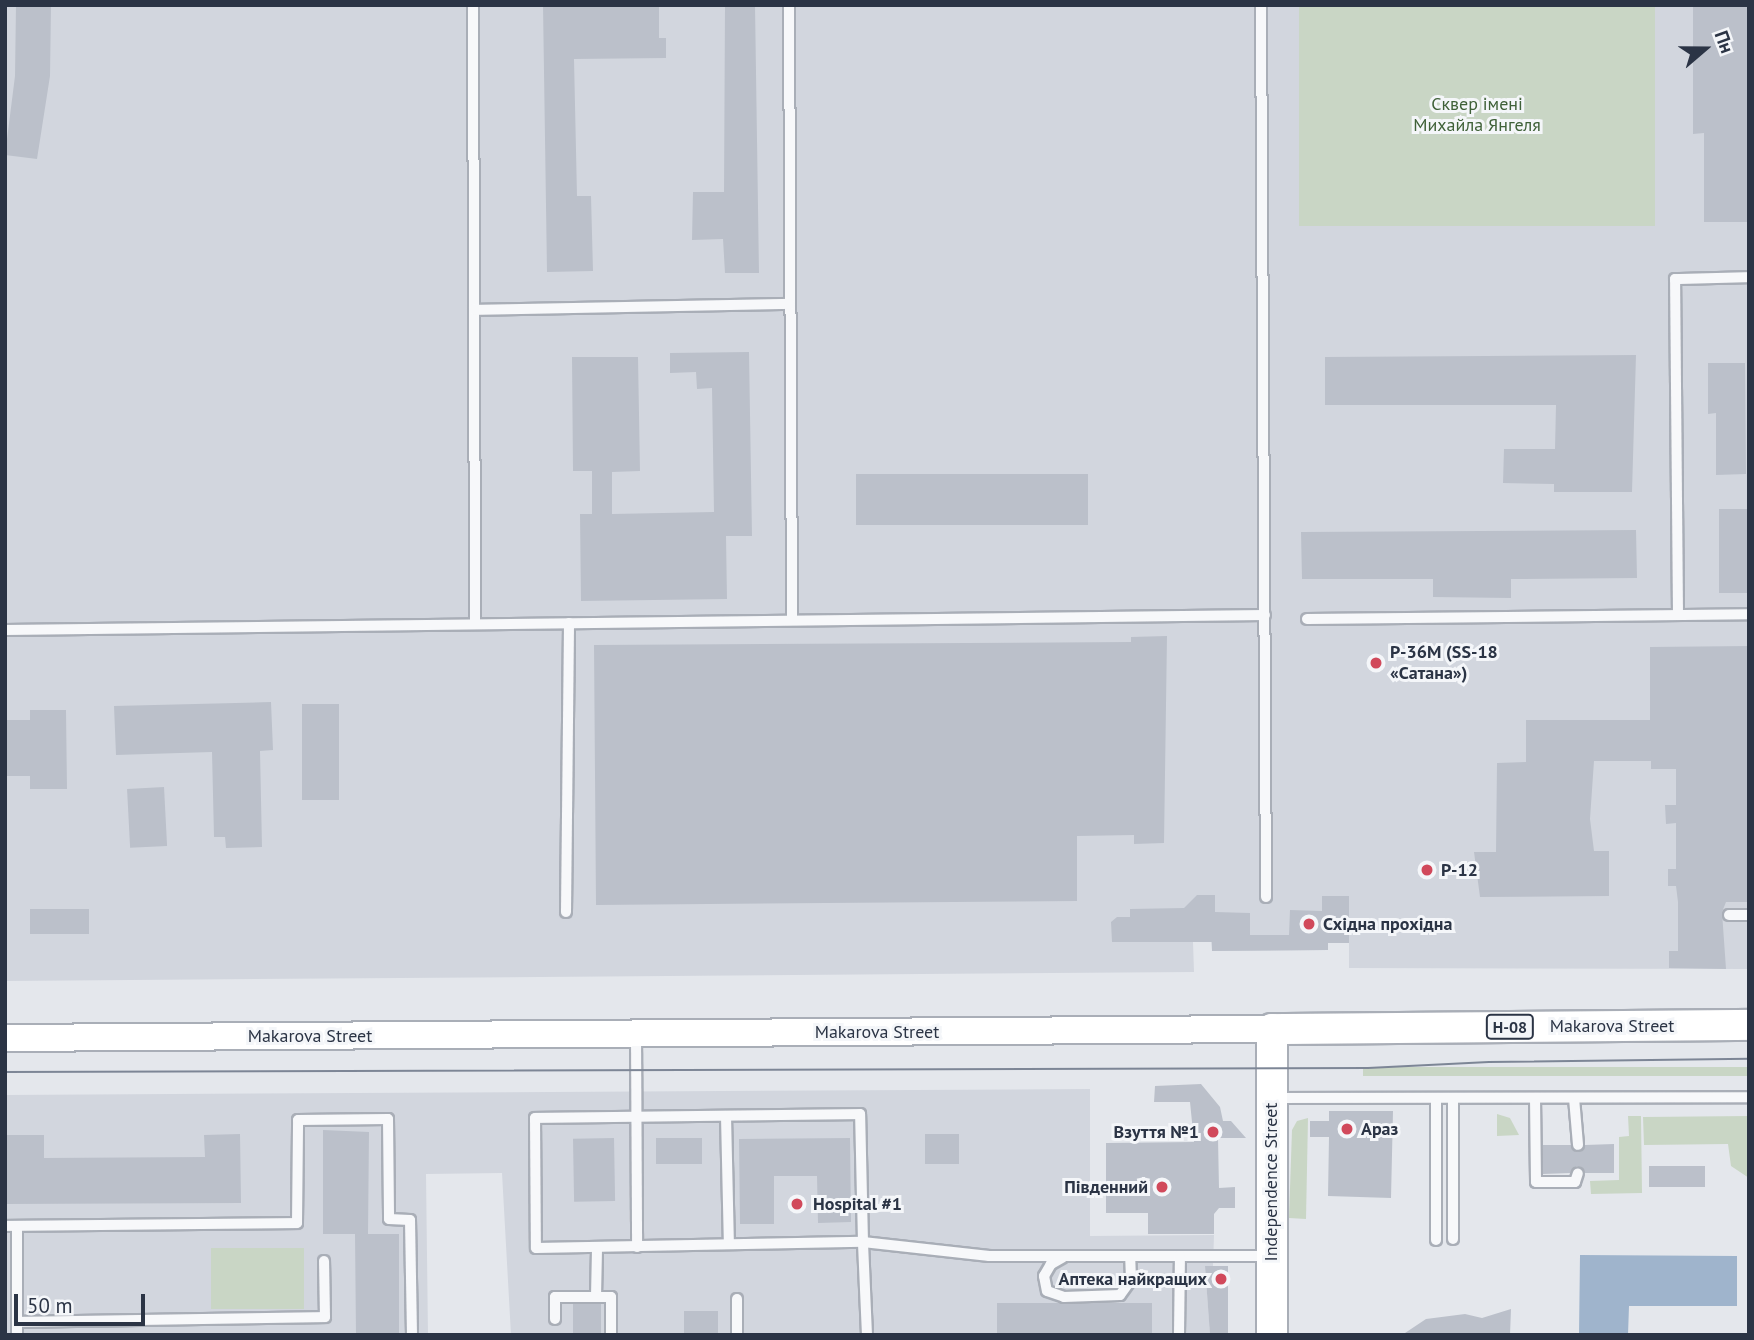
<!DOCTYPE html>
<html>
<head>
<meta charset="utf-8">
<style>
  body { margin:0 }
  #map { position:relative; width:1754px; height:1340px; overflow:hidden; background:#e4e7ec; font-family:"PT Sans",sans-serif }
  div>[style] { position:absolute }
  .built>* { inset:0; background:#d2d6de }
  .green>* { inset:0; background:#c9d6c5; transform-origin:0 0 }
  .water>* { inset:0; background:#9fb4cc }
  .building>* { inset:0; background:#bbc0ca; transform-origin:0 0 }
  .roads { filter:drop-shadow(2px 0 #a9aeb7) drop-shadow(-2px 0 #a9aeb7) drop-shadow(0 2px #a9aeb7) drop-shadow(0 -2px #a9aeb7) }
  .lane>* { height:10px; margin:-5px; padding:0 5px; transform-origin:5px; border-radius:5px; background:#f7f8fa }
  .secondary>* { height:26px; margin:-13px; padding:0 13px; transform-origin:13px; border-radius:13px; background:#fff }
  .primary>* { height:30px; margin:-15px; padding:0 15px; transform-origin:15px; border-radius:15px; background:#fff }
  .tram>* { height:2px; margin:-1px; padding:0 1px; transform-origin:1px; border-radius:1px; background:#7d8696 }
  .dots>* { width:19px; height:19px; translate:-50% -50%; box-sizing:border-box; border:4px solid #f4f6f9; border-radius:50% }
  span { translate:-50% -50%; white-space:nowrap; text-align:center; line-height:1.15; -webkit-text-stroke:6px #f4f6f9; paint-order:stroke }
  .shield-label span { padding:2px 5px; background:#f4f6f9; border:2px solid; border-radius:5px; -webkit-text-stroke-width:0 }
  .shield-label { font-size:16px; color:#2b3445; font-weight:700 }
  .park-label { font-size:18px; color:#3f6138 }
  .poi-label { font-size:18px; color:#2b3445; font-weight:700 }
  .left { translate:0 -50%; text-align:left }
  .right { translate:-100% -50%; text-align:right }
  .street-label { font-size:18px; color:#2b3445 }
  .frame { position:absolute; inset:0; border:7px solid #2b3445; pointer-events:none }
  .north { position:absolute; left:1670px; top:14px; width:70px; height:70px; -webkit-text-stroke:5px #f4f6f9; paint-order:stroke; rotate:70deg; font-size:19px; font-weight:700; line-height:28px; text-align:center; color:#2b3445 }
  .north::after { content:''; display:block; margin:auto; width:24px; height:32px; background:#2b3445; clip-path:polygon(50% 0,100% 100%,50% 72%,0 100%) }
  .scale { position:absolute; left:14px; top:1294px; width:131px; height:32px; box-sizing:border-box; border:4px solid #2b3445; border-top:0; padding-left:9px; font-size:21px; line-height:24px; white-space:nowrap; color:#2b3445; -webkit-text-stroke:5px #f4f6f9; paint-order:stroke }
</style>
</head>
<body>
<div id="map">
  <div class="built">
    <div style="clip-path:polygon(5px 5px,1749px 5px,1749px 969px,1349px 968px,1349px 943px,1328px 943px,1328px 950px,1212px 951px,1211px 942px,1193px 942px,1194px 972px,5px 981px)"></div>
    <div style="clip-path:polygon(1090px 1089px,1090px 1236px,1214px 1235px,1213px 1266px,1205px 1266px,1210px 1335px,511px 1335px,502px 1173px,426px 1174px,428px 1335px,5px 1335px,5px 1095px)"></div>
  </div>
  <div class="green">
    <div style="left:1299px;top:5px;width:356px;height:221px"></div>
    <div style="left:1749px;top:1067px;width:9px;height:386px;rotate:90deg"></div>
    <div style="clip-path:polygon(1497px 1114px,1510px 1118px,1519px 1135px,1497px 1136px)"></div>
    <div style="clip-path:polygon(1628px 1116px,1641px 1116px,1642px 1193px,1591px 1194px,1590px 1181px,1619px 1180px,1619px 1137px,1629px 1136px)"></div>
    <div style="clip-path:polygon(1749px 1116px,1749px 1178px,1731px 1166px,1728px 1144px,1644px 1145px,1643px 1117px)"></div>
    <div style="clip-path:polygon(1308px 1118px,1306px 1219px,1289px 1218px,1292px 1130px,1297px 1121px)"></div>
    <div style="left:211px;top:1248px;width:93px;height:61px"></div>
  </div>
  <div class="water">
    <div style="clip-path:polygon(1580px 1255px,1737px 1256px,1737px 1306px,1629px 1306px,1628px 1335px,1579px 1335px)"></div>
  </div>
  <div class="building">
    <div style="clip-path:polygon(16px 5px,51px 5px,50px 76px,37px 159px,5px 155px,15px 76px)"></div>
    <div style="clip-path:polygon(543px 5px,659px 6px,659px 38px,666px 38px,666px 58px,574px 59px,577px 196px,591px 196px,593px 271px,547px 272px)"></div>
    <div style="clip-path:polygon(725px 5px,755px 5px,759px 273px,725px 273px,723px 239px,692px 240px,693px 192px,724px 192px)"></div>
    <div style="clip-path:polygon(1693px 5px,1749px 5px,1749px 222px,1704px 222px,1704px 133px,1693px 134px)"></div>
    <div style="clip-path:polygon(749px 352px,752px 536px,726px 536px,727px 599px,581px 601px,580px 514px,592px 514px,592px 471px,573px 471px,572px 357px,638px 357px,640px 471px,612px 472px,612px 514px,714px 512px,712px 388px,697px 389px,696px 372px,670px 373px,670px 353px)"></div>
    <div style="clip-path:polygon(1636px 355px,1632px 492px,1554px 492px,1554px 484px,1503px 483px,1504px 449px,1555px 449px,1556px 405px,1325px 405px,1325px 357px)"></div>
    <div style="clip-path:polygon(1708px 363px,1745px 363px,1746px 474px,1716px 475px,1716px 413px,1708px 414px)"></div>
    <div style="left:1088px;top:474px;width:51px;height:232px;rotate:90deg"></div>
    <div style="left:1719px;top:509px;width:30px;height:84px"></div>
    <div style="clip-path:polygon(1636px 530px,1637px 578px,1511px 579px,1511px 598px,1433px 597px,1433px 579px,1302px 579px,1301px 532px)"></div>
    <div style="clip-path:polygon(1167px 636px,1164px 843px,1134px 844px,1134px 835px,1077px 836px,1077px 901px,596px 905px,594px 645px,1131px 642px,1131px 637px)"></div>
    <div style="clip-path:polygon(1749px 646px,1749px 902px,1726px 902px,1722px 912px,1726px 969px,1669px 968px,1669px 951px,1678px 951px,1678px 902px,1676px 886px,1668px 886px,1668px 869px,1676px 869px,1676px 823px,1666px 824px,1665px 805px,1676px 805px,1676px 769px,1651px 769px,1651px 761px,1594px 761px,1590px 819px,1594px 851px,1609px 851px,1609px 896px,1480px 897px,1474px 852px,1496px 852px,1497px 763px,1526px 762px,1526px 720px,1650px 720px,1650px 647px)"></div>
    <div style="clip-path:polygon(271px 702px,273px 750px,260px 751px,262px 847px,226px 848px,225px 837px,214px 837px,212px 752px,116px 755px,114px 706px)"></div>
    <div style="left:302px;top:704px;width:37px;height:96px"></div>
    <div style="clip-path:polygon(30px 710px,66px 710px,67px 789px,30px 789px,30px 776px,5px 776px,5px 720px,30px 720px)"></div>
    <div style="left:164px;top:787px;width:59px;height:37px;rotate:87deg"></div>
    <div style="clip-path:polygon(1197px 895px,1215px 895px,1215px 912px,1250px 913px,1250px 935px,1289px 935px,1290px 910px,1322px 911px,1322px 896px,1349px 896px,1349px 943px,1328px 943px,1328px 950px,1212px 951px,1212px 942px,1112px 942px,1111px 922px,1117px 917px,1130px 917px,1130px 909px,1184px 908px)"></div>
    <div style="left:89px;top:909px;width:25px;height:59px;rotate:90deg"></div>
    <div style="clip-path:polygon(1201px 1084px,1220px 1107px,1223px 1121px,1231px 1121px,1246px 1138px,1218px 1138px,1219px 1188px,1235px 1187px,1235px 1208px,1219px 1208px,1214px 1214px,1214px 1234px,1148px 1234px,1148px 1213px,1106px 1213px,1106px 1143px,1194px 1142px,1190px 1102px,1154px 1102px,1155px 1086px)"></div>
    <div style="clip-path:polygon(1329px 1111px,1393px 1111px,1391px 1198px,1328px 1196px,1329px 1137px,1310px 1137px,1310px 1121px,1329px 1121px)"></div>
    <div style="clip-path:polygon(323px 1130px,369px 1132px,368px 1234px,399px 1234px,399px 1335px,356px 1335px,355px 1234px,323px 1234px)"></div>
    <div style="clip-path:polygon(240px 1134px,241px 1203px,6px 1204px,6px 1135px,44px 1135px,44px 1158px,205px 1157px,204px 1135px)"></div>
    <div style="left:925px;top:1134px;width:34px;height:30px"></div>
    <div style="left:614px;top:1138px;width:63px;height:41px;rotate:89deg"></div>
    <div style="left:702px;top:1138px;width:26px;height:46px;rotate:90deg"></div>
    <div style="clip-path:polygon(850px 1138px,851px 1222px,818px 1223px,817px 1176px,774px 1176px,774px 1224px,740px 1224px,739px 1139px)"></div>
    <div style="clip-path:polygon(1614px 1144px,1614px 1173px,1585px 1173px,1577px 1166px,1570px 1173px,1543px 1174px,1543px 1145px,1571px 1145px,1578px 1152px,1585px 1145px)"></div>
    <div style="left:1705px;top:1166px;width:21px;height:56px;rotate:90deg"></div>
    <div style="clip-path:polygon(1205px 1266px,1228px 1266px,1228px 1335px,1210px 1335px)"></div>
    <div style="left:997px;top:1303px;width:155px;height:32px"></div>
    <div style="left:573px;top:1304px;width:28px;height:31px"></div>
    <div style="clip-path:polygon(1511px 1309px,1510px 1335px,1402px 1335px,1426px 1319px,1465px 1314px,1482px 1318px)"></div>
    <div style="left:718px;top:1311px;width:24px;height:34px;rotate:90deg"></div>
  </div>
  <div class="roads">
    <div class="lane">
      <div style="left:473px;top:5px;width:619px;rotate:89.81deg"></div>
      <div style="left:789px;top:5px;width:615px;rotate:89.72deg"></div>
      <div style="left:1261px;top:5px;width:892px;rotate:89.68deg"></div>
      <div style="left:474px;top:310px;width:316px;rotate:-1.1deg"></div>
      <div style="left:1678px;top:615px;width:336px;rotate:-90.5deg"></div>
      <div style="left:1675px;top:279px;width:74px;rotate:-1.5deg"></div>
      <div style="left:1307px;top:619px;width:442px;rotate:-0.6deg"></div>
      <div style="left:5px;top:630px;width:1260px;rotate:-0.68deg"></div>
      <div style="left:566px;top:912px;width:289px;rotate:-89.4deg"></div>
      <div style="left:1729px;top:915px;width:20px"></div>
      <div style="left:636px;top:1034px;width:213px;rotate:89.7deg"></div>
      <div style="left:1277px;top:1098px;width:472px;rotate:-0.1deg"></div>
      <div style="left:1535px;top:1098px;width:84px;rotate:89.3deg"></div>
      <div style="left:1536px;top:1182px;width:39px"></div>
      <div style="left:1575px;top:1182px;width:9px;rotate:-72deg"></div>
      <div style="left:1574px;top:1098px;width:47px;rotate:85.1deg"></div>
      <div style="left:1436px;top:1099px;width:141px;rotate:90deg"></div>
      <div style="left:1453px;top:1099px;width:140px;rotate:90deg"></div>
      <div style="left:726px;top:1116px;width:128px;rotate:88.7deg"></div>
      <div style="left:5px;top:1226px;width:292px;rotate:-0.6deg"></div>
      <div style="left:297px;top:1223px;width:103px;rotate:-89.4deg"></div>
      <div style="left:298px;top:1120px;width:90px;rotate:-0.6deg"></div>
      <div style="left:388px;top:1119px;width:100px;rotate:89.4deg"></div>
      <div style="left:389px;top:1219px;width:21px;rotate:3deg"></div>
      <div style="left:410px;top:1220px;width:115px;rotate:89deg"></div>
      <div style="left:17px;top:1226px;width:109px;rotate:90deg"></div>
      <div style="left:1062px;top:1258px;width:13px;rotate:151deg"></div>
      <div style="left:1051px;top:1264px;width:14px;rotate:120deg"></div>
      <div style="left:1044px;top:1276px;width:15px;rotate:79deg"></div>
      <div style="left:1047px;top:1291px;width:18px;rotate:19deg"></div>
      <div style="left:1064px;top:1297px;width:56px;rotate:-2deg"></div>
      <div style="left:1120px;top:1295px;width:19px;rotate:-54deg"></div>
      <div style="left:1131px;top:1280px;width:24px;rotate:-92deg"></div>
      <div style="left:596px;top:1297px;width:49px;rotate:-88.8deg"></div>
      <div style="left:555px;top:1319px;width:22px;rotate:-90deg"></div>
      <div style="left:555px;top:1297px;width:56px"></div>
      <div style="left:611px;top:1297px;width:38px;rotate:90deg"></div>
      <div style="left:17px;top:1322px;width:308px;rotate:-0.9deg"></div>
      <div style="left:325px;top:1317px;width:56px;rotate:-91deg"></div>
      <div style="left:737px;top:1335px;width:36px;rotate:-90deg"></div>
      <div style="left:867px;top:1335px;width:93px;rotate:-92.5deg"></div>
      <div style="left:863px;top:1242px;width:128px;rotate:-91.3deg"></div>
      <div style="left:860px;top:1114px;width:325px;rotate:179.3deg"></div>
      <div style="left:535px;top:1118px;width:130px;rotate:89.6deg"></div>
      <div style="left:536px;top:1248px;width:327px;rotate:-1.1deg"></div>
      <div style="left:863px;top:1242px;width:127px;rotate:6.3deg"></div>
      <div style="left:989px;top:1256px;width:280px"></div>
      <div style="left:1179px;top:1335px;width:79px;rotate:-89.3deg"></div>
    </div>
    <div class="secondary">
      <div style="left:5px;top:1038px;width:1267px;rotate:-0.41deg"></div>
    </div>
    <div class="primary">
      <div style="left:1272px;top:1335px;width:306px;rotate:-90deg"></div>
      <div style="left:1272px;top:1029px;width:477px;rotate:-0.5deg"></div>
    </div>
  </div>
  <div class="tram">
    <div style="left:5px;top:1072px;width:1363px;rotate:-0.17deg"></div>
    <div style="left:1368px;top:1068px;width:121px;rotate:-2.8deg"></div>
    <div style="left:1489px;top:1062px;width:260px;rotate:-0.7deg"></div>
  </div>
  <div class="dots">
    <div style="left:1376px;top:663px;background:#d1495b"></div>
    <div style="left:1427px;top:870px;background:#d1495b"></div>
    <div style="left:1309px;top:924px;background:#d1495b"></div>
    <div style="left:1347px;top:1129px;background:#d1495b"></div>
    <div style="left:1213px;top:1132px;background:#d1495b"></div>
    <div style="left:1162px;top:1187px;background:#d1495b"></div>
    <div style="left:797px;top:1204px;background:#d1495b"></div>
    <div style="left:1221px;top:1279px;background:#d1495b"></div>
  </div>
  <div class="shield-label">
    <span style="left:1510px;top:1027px">Н-08</span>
  </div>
  <div class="park-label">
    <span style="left:1477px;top:115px">Сквер імені<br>Михайла Янгеля</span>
  </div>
  <div class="poi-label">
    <span class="left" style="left:1390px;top:663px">Р-36М (SS-18<br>«Сатана»)</span>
    <span class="left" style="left:1441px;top:870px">Р-12</span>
    <span class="left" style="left:1323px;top:924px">Східна прохідна</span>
    <span class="left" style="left:1361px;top:1129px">Араз</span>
    <span class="right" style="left:1199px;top:1132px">Взуття №1</span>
    <span class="right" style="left:1148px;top:1187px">Південний</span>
    <span class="left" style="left:813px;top:1204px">Hospital #1</span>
    <span class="right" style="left:1207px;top:1279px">Аптека найкращих</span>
  </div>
  <div class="street-label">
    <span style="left:1612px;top:1026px">Makarova Street</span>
    <span style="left:877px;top:1032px">Makarova Street</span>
    <span style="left:310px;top:1036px">Makarova Street</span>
    <span style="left:1271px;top:1182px;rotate:-90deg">Independence Street</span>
  </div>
  <div class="frame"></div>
  <div class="north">Пн</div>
  <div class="scale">50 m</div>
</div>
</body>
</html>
